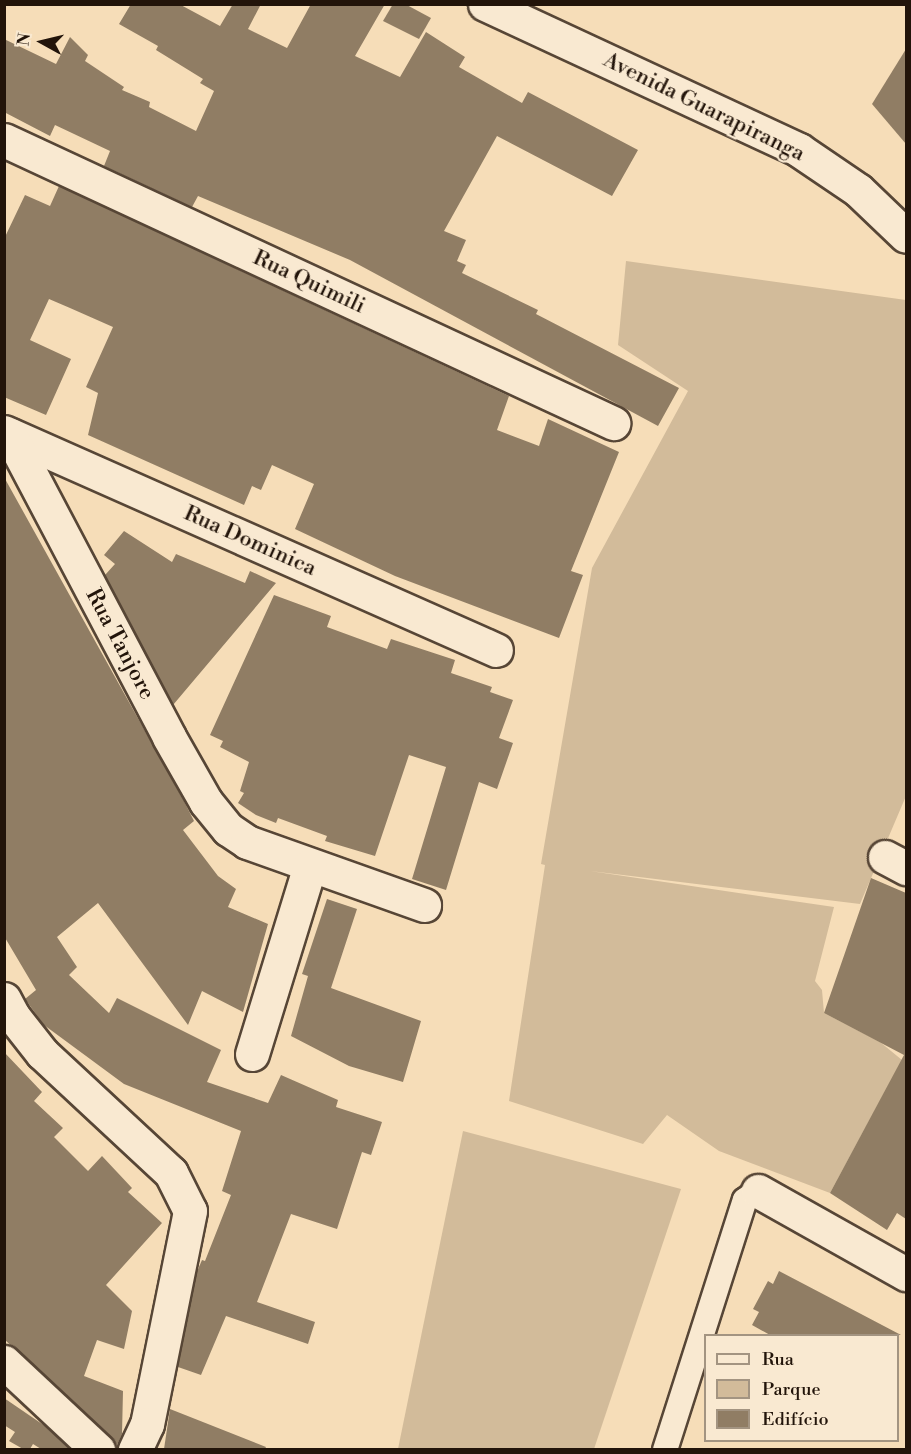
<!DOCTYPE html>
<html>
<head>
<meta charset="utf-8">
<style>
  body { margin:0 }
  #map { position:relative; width:911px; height:1454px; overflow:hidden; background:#f6ddb8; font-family:"Libre Bodoni",serif }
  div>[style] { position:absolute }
  .green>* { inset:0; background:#d2bb9a }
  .building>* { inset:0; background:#907d64 }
  .roads { filter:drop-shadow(2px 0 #574636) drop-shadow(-2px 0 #574636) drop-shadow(0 2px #574636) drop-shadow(0 -2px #574636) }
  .pedestrian>* { height:24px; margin:-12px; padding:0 12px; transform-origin:12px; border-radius:12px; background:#f9e9d1 }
  .minor>* { height:33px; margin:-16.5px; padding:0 16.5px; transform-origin:16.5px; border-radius:16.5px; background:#f9e9d1 }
  .secondary>* { height:33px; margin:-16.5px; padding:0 16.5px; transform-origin:16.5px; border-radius:16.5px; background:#f9e9d1 }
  span { translate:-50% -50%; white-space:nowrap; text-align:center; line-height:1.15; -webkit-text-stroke:4.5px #f9e9d1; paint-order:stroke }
  .street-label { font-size:22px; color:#22140a }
  .frame { position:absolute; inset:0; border:6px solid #22140a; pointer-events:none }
  .legend { position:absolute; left:704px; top:1334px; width:195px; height:108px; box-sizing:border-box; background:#f9e9d1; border:2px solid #a39481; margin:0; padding:8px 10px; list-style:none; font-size:18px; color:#22140a }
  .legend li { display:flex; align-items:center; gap:12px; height:30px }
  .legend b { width:30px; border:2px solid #a39481 }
  .north { position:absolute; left:12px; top:12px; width:60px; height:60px; -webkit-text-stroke:4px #f9e9d1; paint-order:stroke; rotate:278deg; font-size:16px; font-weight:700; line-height:24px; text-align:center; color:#22140a }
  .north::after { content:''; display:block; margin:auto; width:21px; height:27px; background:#22140a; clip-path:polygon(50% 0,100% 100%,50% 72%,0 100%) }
</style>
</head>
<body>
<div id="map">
  <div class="green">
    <div style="clip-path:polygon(626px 261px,906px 300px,906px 796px,860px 904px,590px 871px,834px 907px,815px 981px,822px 990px,824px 1013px,880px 1042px,902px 1060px,830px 1193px,719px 1151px,667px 1115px,643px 1144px,509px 1101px,545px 865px,541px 864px,592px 568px,688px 391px,618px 345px)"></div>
    <div style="clip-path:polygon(463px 1131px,681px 1189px,594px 1449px,398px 1449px)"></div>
  </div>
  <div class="building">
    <div style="clip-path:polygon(131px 4px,179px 4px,220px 26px,233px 4px,261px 4px,248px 29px,287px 48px,311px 4px,385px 4px,355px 56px,400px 77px,426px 32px,465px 57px,459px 67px,522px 103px,528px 92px,638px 150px,612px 196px,497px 136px,444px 231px,466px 240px,457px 261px,466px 265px,462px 273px,538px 310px,536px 314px,679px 388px,658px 426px,350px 260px,198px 196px,192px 207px,104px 166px,110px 151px,55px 125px,50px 136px,4px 112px,4px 39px,56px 64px,70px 37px,88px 55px,85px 61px,124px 87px,122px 90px,150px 102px,149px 107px,196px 131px,214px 91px,200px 83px,203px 79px,156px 50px,158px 46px,119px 24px)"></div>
    <div style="clip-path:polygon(393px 4px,405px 4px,431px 18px,419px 39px,383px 21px)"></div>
    <div style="clip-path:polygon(906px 49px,906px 144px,872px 104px)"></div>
    <div style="clip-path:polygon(59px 186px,509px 396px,497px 430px,539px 446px,548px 419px,619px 452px,571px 571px,583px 575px,559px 638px,395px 576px,295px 529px,314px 484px,272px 465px,261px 490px,252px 486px,244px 505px,88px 435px,98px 393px,86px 387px,113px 327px,70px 308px,49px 299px,30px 340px,71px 359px,46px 415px,4px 397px,4px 239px,25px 195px,50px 206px)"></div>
    <div style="clip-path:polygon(4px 477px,185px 803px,194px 821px,183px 830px,218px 876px,236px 889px,228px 907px,268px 924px,243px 1012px,202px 991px,188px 1025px,98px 903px,57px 937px,77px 967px,69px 975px,109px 1013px,117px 998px,221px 1050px,207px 1082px,268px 1103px,281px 1075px,338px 1100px,336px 1107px,382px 1122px,371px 1155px,362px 1152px,337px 1229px,291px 1214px,257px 1302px,315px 1322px,308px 1344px,226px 1316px,201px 1375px,178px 1367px,196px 1274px,202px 1260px,205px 1261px,231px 1195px,222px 1191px,241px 1131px,124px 1084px,44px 1025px,25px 999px,36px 990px,4px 936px)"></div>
    <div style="clip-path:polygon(124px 531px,172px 562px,176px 554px,245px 583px,250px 571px,276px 583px,173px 705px,105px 575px,115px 564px,104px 555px)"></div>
    <div style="clip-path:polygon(274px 595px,331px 616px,327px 627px,387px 649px,391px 639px,455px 660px,451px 673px,492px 687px,490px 692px,513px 700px,499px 738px,513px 743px,497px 789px,479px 782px,446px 890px,412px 879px,446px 767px,409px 755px,375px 856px,325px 841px,327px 836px,278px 818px,276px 823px,256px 815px,238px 803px,244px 793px,240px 791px,249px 762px,220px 747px,223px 741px,210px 735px)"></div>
    <div style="clip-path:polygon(871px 878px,906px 893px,906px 1219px,897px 1213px,887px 1230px,830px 1193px,904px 1055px,824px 1013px)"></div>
    <div style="clip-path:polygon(327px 899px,357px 909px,331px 988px,421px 1021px,403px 1082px,349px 1066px,291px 1036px,308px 976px,302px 974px)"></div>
    <div style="clip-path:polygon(4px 1052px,42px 1092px,34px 1101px,63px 1128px,54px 1137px,88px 1171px,102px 1156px,132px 1188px,128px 1192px,162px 1223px,106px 1285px,132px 1311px,124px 1349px,97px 1340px,84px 1376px,123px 1391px,122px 1434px,117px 1445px,4px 1339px)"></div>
    <div style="clip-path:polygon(779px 1271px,842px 1304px,901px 1335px,770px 1335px,752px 1325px,759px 1312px,753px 1309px,768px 1281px,773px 1284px)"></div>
    <div style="clip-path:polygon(4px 1398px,45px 1426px,70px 1449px,41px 1449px,33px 1444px,30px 1449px,23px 1449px,9px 1441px,15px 1432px,4px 1425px)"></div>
    <div style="clip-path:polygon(170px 1409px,266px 1447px,265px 1449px,164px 1449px)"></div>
  </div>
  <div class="roads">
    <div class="pedestrian">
      <div style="left:665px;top:1450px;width:262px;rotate:-72.3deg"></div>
      <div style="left:745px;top:1200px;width:16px;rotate:-35deg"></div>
    </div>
    <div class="minor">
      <div style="left:4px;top:140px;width:672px;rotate:24.92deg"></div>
      <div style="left:4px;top:432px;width:538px;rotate:23.9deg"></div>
      <div style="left:10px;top:435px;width:341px;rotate:62.2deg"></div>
      <div style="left:169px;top:737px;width:75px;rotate:60.4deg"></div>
      <div style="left:206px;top:802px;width:35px;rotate:51deg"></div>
      <div style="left:228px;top:829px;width:23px;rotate:34deg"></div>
      <div style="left:247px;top:842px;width:188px;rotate:19.6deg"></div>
      <div style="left:885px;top:857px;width:24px;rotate:28deg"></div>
      <div style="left:4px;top:999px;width:19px;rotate:62deg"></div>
      <div style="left:13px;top:1016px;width:47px;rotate:51.9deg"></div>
      <div style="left:42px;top:1053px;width:176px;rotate:42.9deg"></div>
      <div style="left:171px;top:1173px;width:42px;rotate:63.4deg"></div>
      <div style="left:190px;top:1211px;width:217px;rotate:101.4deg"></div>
      <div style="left:147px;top:1424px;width:29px;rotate:115deg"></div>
      <div style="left:252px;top:1054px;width:197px;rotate:-72.9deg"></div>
      <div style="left:758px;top:1191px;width:170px;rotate:29.3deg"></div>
      <div style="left:4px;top:1362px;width:129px;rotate:43.1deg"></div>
    </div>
    <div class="secondary">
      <div style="left:485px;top:4px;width:346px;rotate:24.9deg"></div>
      <div style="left:799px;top:150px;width:71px;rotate:34.1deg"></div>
      <div style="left:858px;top:190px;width:66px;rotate:43.8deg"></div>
    </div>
  </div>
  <div class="street-label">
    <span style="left:704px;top:107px;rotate:26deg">Avenida Guarapiranga</span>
    <span style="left:309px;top:282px;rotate:25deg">Rua Quimili</span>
    <span style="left:250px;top:541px;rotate:24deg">Rua Dominica</span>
    <span style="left:120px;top:644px;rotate:62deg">Rua Tanjore</span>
  </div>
  <div class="frame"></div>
  <ul class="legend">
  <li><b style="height:8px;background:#f9e9d1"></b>Rua</li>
  <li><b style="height:16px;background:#d2bb9a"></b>Parque</li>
  <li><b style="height:16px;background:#907d64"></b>Edifício</li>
  </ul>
  <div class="north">N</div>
</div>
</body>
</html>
